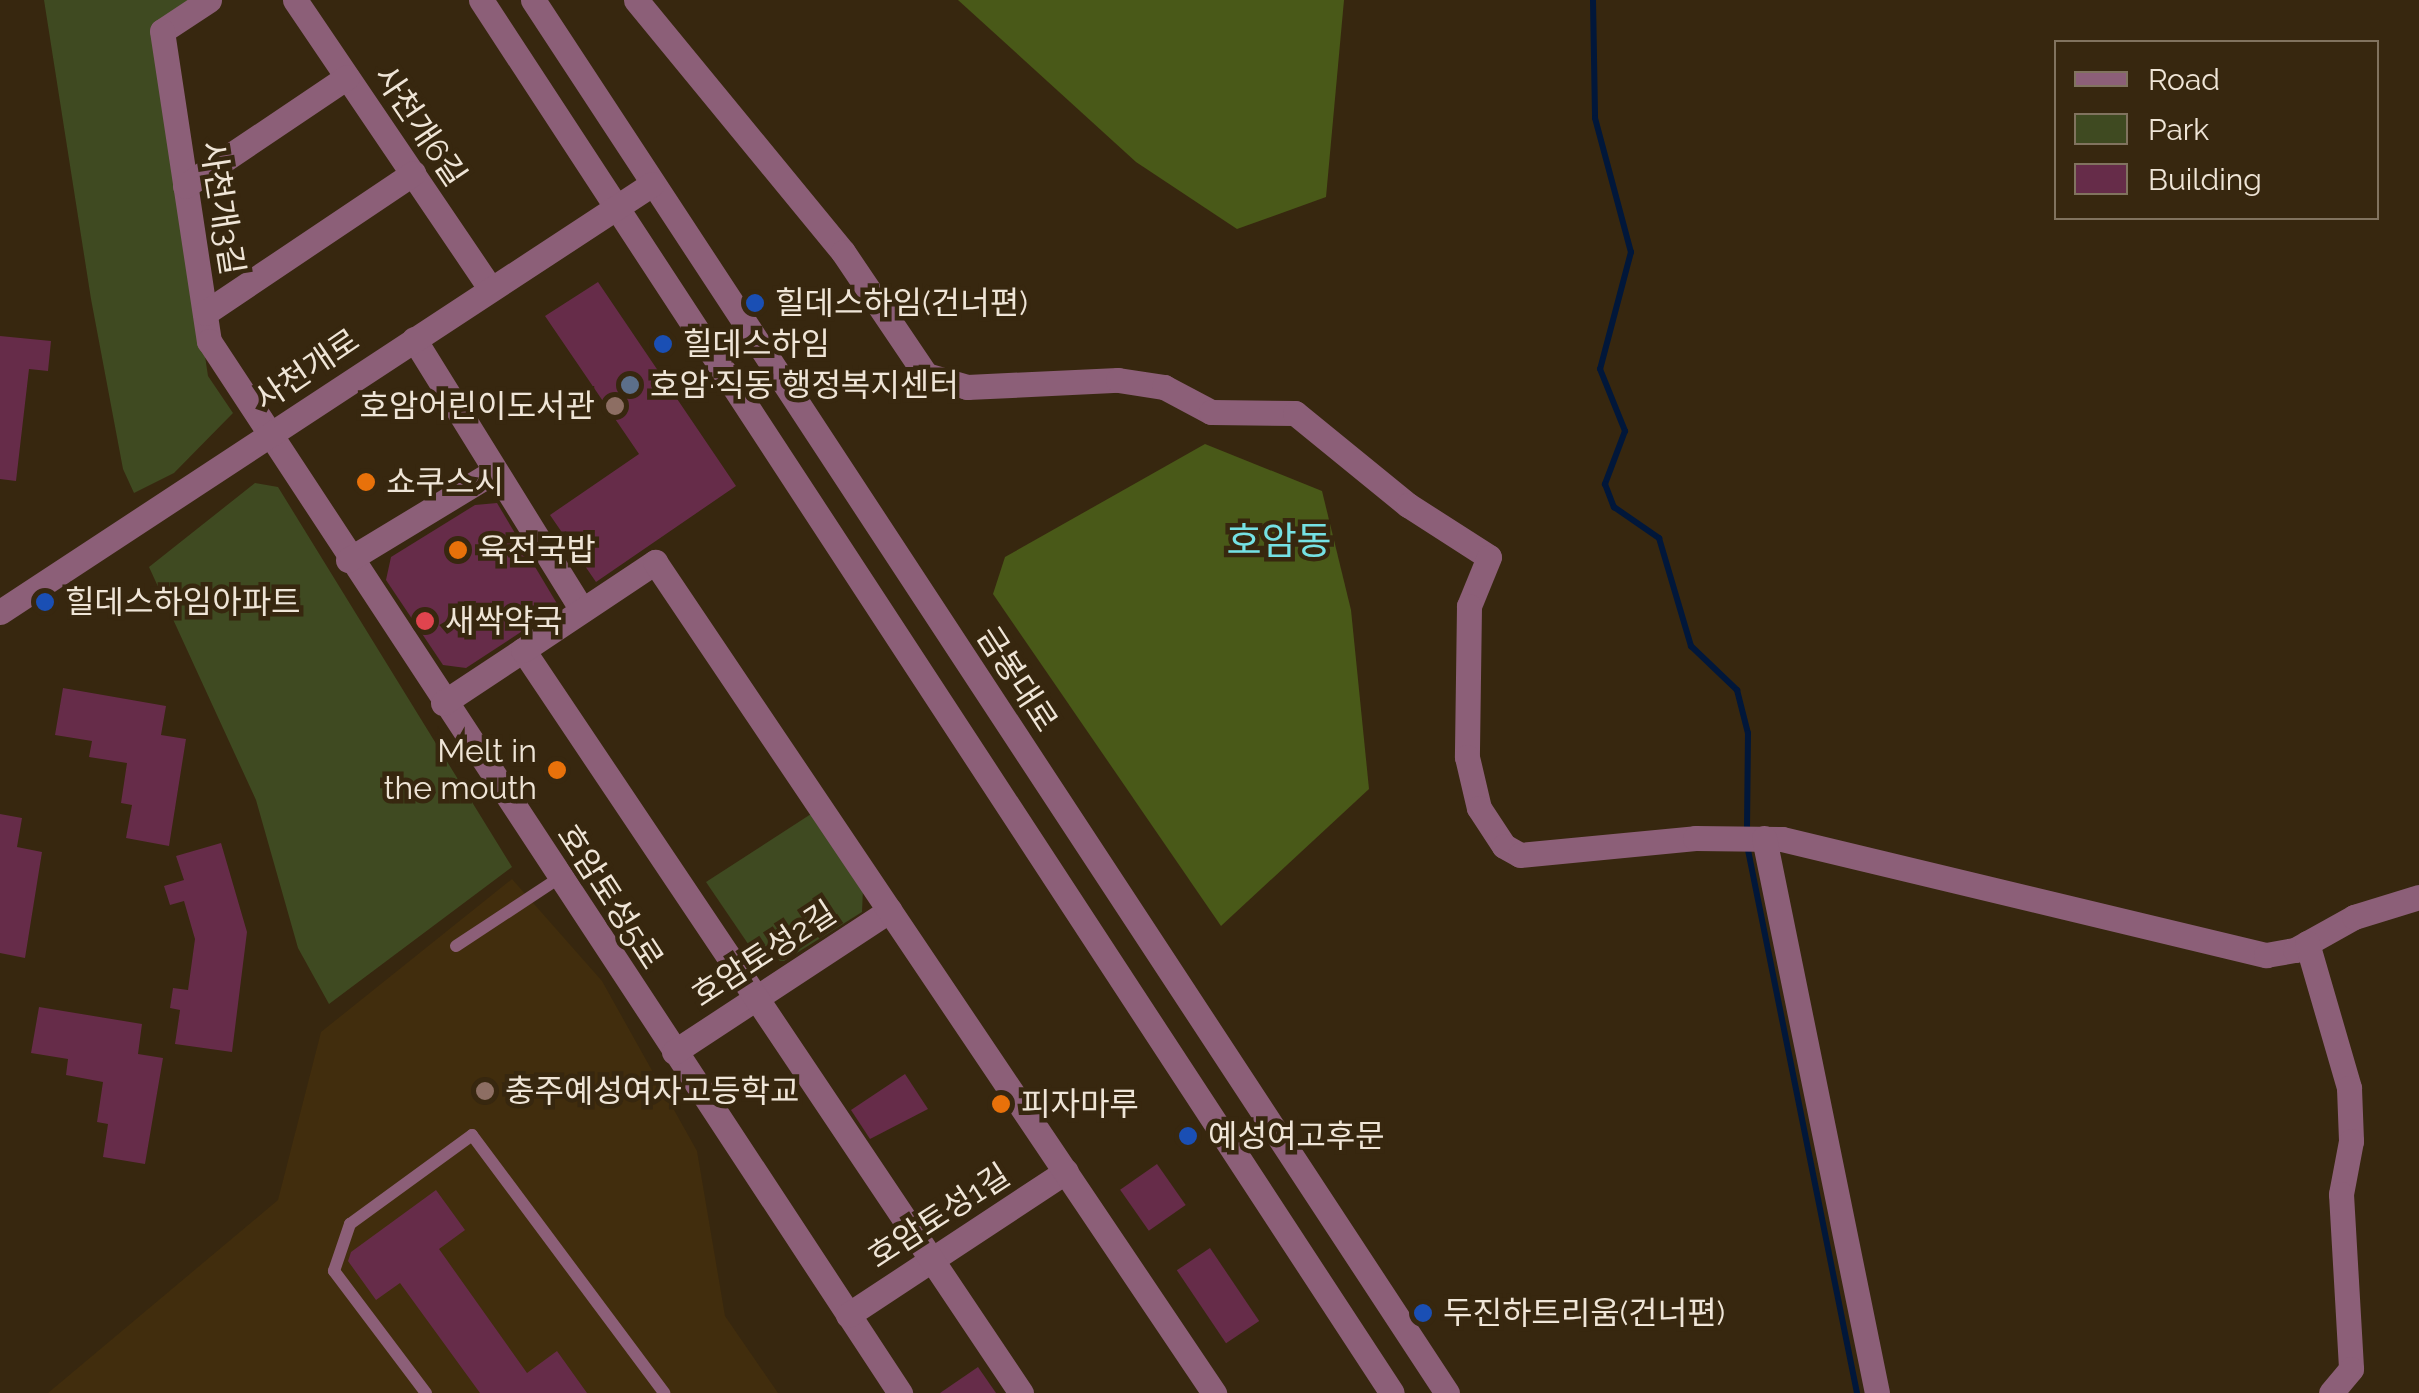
<!DOCTYPE html>
<html>
<head>
<meta charset="utf-8">
<style>
  body { margin:0 }
  #map { position:relative; width:2419px; height:1393px; overflow:hidden; background:#37270f; font-family:Raleway,"Noto Sans KR",sans-serif }
  div>[style] { position:absolute }
  .built>* { inset:0; background:#412d0d }
  .green>* { inset:0; background:#3f4a21 }
  .forest>* { inset:0; background:#495918 }
  .stream>* { height:6px; margin:-3px; padding:0 3px; transform-origin:3px; border-radius:3px; background:#01173a }
  .building>* { inset:0; background:#662c49; transform-origin:0 0 }
  .service>* { height:12px; margin:-6px; padding:0 6px; transform-origin:6px; border-radius:6px; background:#8c5f78 }
  .minor>* { height:25px; margin:-12.5px; padding:0 12.5px; transform-origin:12.5px; border-radius:12.5px; background:#8c5f78 }
  .tertiary>* { height:25px; margin:-12.5px; padding:0 12.5px; transform-origin:12.5px; border-radius:12.5px; background:#8c5f78 }
  .dots>* { width:28px; height:28px; translate:-50% -50%; box-sizing:border-box; border:5px solid #37270f; border-radius:50% }
  span { translate:-50% -50%; white-space:nowrap; text-align:center; line-height:1.15; -webkit-text-stroke:9px #37270f; paint-order:stroke }
  .street-label { font-size:32px; color:#efe5d7 }
  .poi-label { font-size:32px; color:#efe5d7 }
  .left { translate:0 -50%; text-align:left }
  .right { translate:-100% -50%; text-align:right }
  .quarter-label { font-size:38px; color:#75e1e4 }
  .legend { position:absolute; left:2054px; top:40px; width:325px; height:180px; box-sizing:border-box; background:#37270f; border:2px solid #81735f; margin:0; padding:12px 18px; list-style:none; font-size:30px; color:#efe5d7 }
  .legend li { display:flex; align-items:center; gap:20px; height:50px }
  .legend b { width:50px; border:2px solid #81735f }
</style>
</head>
<body>
<div id="map">
  <div class="built">
    <div style="clip-path:polygon(512px 879px,602px 981px,697px 1151px,725px 1316px,778px 1393px,48px 1393px,278px 1200px,321px 1032px)"></div>
  </div>
  <div class="green">
    <div style="clip-path:polygon(44px 0,194px 0,156px 28px,208px 376px,233px 413px,174px 473px,134px 493px,123px 469px,91px 299px)"></div>
    <div style="clip-path:polygon(255px 483px,278px 487px,512px 867px,329px 1004px,298px 948px,256px 800px,149px 567px)"></div>
    <div style="clip-path:polygon(811px 814px,863px 889px,862px 912px,784px 961px,759px 960px,706px 882px)"></div>
  </div>
  <div class="forest">
    <div style="clip-path:polygon(958px 0,1344px 0,1326px 197px,1237px 229px,1136px 162px)"></div>
    <div style="clip-path:polygon(1205px 444px,1322px 491px,1351px 610px,1369px 789px,1221px 926px,993px 594px,1005px 557px)"></div>
  </div>
  <div class="stream">
    <div style="left:1593px;top:0;width:118px;rotate:89deg"></div>
    <div style="left:1595px;top:118px;width:139px;rotate:75deg"></div>
    <div style="left:1631px;top:252px;width:121px;rotate:104.8deg"></div>
    <div style="left:1600px;top:369px;width:67px;rotate:68deg"></div>
    <div style="left:1625px;top:431px;width:57px;rotate:110.7deg"></div>
    <div style="left:1605px;top:484px;width:25px;rotate:69deg"></div>
    <div style="left:1614px;top:507px;width:55px;rotate:34.6deg"></div>
    <div style="left:1659px;top:538px;width:113px;rotate:73.5deg"></div>
    <div style="left:1691px;top:646px;width:64px;rotate:43.7deg"></div>
    <div style="left:1737px;top:690px;width:44px;rotate:75.7deg"></div>
    <div style="left:1748px;top:733px;width:100px;rotate:90.6deg"></div>
    <div style="left:1747px;top:845px;width:559px;rotate:78.65deg"></div>
  </div>
  <div class="building">
    <div style="clip-path:polygon(598px 282px,736px 486px,596px 582px,550px 515px,639px 454px,545px 316px)"></div>
    <div style="clip-path:polygon(0 336px,51px 341px,48px 371px,29px 369px,16px 481px,0 479px)"></div>
    <div style="clip-path:polygon(497px 503px,559px 607px,466px 668px,443px 665px,386px 580px,391px 557px,475px 505px)"></div>
    <div style="clip-path:polygon(63px 688px,166px 706px,161px 735px,186px 739px,169px 846px,126px 838px,132px 805px,121px 803px,127px 763px,89px 757px,92px 741px,55px 735px)"></div>
    <div style="clip-path:polygon(0 814px,22px 818px,17px 847px,42px 852px,25px 958px,0 953px)"></div>
    <div style="clip-path:polygon(221px 843px,247px 932px,232px 1052px,175px 1044px,180px 1010px,170px 1008px,173px 988px,188px 990px,195px 939px,184px 901px,170px 905px,164px 886px,184px 880px,176px 856px)"></div>
    <div style="clip-path:polygon(39px 1007px,142px 1024px,138px 1054px,163px 1058px,145px 1164px,103px 1157px,108px 1124px,97px 1122px,103px 1082px,66px 1075px,68px 1059px,31px 1053px)"></div>
    <div style="clip-path:polygon(905px 1074px,928px 1109px,870px 1139px,851px 1110px)"></div>
    <div style="left:1157px;top:1164px;width:50px;height:45px;rotate:55deg"></div>
    <div style="clip-path:polygon(436px 1190px,465px 1230px,439px 1249px,527px 1373px,557px 1351px,587px 1393px,480px 1393px,400px 1283px,376px 1300px,348px 1261px,351px 1252px)"></div>
    <div style="left:1210px;top:1248px;width:88px;height:40px;rotate:56deg"></div>
    <div style="clip-path:polygon(978px 1367px,996px 1393px,940px 1393px)"></div>
  </div>
  <div class="service">
    <div style="left:456px;top:946px;width:123px;rotate:-33.4deg"></div>
    <div style="left:426px;top:1393px;width:153px;rotate:-127deg"></div>
    <div style="left:334px;top:1271px;width:50px;rotate:-71.2deg"></div>
    <div style="left:350px;top:1224px;width:151px;rotate:-36.1deg"></div>
    <div style="left:472px;top:1135px;width:322px;rotate:53.3deg"></div>
  </div>
  <div class="minor">
    <div style="left:209px;top:0;width:56px;rotate:146.6deg"></div>
    <div style="left:162px;top:31px;width:314px;rotate:81.4deg"></div>
    <div style="left:209px;top:341px;width:1259px;rotate:56.7deg"></div>
    <div style="left:295px;top:0;width:348px;rotate:55.9deg"></div>
    <div style="left:636px;top:0;width:326px;rotate:50.6deg"></div>
    <div style="left:843px;top:252px;width:148px;rotate:56deg"></div>
    <div style="left:926px;top:375px;width:43px;rotate:16.3deg"></div>
    <div style="left:967px;top:387px;width:151px;rotate:-2.7deg"></div>
    <div style="left:1118px;top:380px;width:47px;rotate:8.7deg"></div>
    <div style="left:1164px;top:387px;width:53px;rotate:28deg"></div>
    <div style="left:1211px;top:412px;width:84px;rotate:0.7deg"></div>
    <div style="left:1295px;top:413px;width:146px;rotate:39.2deg"></div>
    <div style="left:1408px;top:505px;width:96px;rotate:32.7deg"></div>
    <div style="left:1489px;top:557px;width:53px;rotate:112.2deg"></div>
    <div style="left:1469px;top:606px;width:151px;rotate:90.8deg"></div>
    <div style="left:1467px;top:757px;width:52px;rotate:76.8deg"></div>
    <div style="left:1479px;top:808px;width:45px;rotate:56.7deg"></div>
    <div style="left:1504px;top:846px;width:18px;rotate:29deg"></div>
    <div style="left:1520px;top:855px;width:176px;rotate:-5.5deg"></div>
    <div style="left:1695px;top:838px;width:87px;rotate:0.7deg"></div>
    <div style="left:1782px;top:839px;width:498px;rotate:13.5deg"></div>
    <div style="left:2266px;top:955px;width:29px;rotate:-10deg"></div>
    <div style="left:2295px;top:950px;width:68px;rotate:-29.2deg"></div>
    <div style="left:2354px;top:917px;width:68px;rotate:-17.1deg"></div>
    <div style="left:185px;top:186px;width:195px;rotate:-33.9deg"></div>
    <div style="left:205px;top:313px;width:251px;rotate:-33.9deg"></div>
    <div style="left:414px;top:339px;width:319px;rotate:58.2deg"></div>
    <div style="left:348px;top:560px;width:172px;rotate:-31.2deg"></div>
    <div style="left:443px;top:703px;width:96px;rotate:-33.5deg"></div>
    <div style="left:1764px;top:838px;width:566px;rotate:78.49deg"></div>
    <div style="left:2307px;top:943px;width:151px;rotate:73.8deg"></div>
    <div style="left:2349px;top:1088px;width:53px;rotate:87.8deg"></div>
    <div style="left:2351px;top:1141px;width:54px;rotate:100.7deg"></div>
    <div style="left:2341px;top:1194px;width:175px;rotate:86.7deg"></div>
    <div style="left:2351px;top:1369px;width:31px;rotate:130deg"></div>
    <div style="left:674px;top:1052px;width:258px;rotate:-33.3deg"></div>
    <div style="left:848px;top:1315px;width:261px;rotate:-33.4deg"></div>
    <div style="left:1021px;top:1393px;width:894px;rotate:-123.83deg"></div>
    <div style="left:523px;top:650px;width:159px;rotate:-33.7deg"></div>
    <div style="left:655px;top:562px;width:1002px;rotate:56.07deg"></div>
  </div>
  <div class="tertiary">
    <div style="left:481px;top:0;width:1664px;rotate:56.82deg"></div>
    <div style="left:533px;top:0;width:1666px;rotate:56.73deg"></div>
    <div style="left:0;top:612px;width:780px;rotate:-33.28deg"></div>
  </div>
  <div class="dots">
    <div style="left:755px;top:303px;background:#1a4fb4"></div>
    <div style="left:663px;top:344px;background:#1a4fb4"></div>
    <div style="left:630px;top:385px;background:#5c6f8a"></div>
    <div style="left:615px;top:406px;background:#8d6e63"></div>
    <div style="left:366px;top:482px;background:#e8710a"></div>
    <div style="left:458px;top:550px;background:#e8710a"></div>
    <div style="left:45px;top:602px;background:#1a4fb4"></div>
    <div style="left:425px;top:621px;background:#e0444e"></div>
    <div style="left:557px;top:770px;background:#e8710a"></div>
    <div style="left:485px;top:1091px;background:#8d6e63"></div>
    <div style="left:1001px;top:1104px;background:#e8710a"></div>
    <div style="left:1188px;top:1136px;background:#1a4fb4"></div>
    <div style="left:1423px;top:1313px;background:#1a4fb4"></div>
  </div>
  <div class="street-label">
    <span style="left:420px;top:126px;rotate:56deg">사천개6길</span>
    <span style="left:222px;top:208px;rotate:81deg">사천개3길</span>
    <span style="left:307px;top:370px;rotate:-34deg">사천개로</span>
    <span style="left:1017px;top:679px;rotate:57deg">금봉대로</span>
    <span style="left:610px;top:897px;rotate:57deg">호암토성5로</span>
    <span style="left:764px;top:954px;rotate:-33deg">호암토성2길</span>
    <span style="left:939px;top:1216px;rotate:-33deg">호암토성1길</span>
  </div>
  <div class="poi-label">
    <span class="left" style="left:775px;top:303px">힐데스하임(건너편)</span>
    <span class="left" style="left:683px;top:344px">힐데스하임</span>
    <span class="left" style="left:650px;top:385px">호암·직동 행정복지센터</span>
    <span class="right" style="left:595px;top:406px">호암어린이도서관</span>
    <span class="left" style="left:386px;top:482px">쇼쿠스시</span>
    <span class="left" style="left:478px;top:550px">육전국밥</span>
    <span class="left" style="left:65px;top:602px">힐데스하임아파트</span>
    <span class="left" style="left:445px;top:621px">새싹약국</span>
    <span class="right" style="left:537px;top:770px">Melt in<br>the mouth</span>
    <span class="left" style="left:505px;top:1091px">충주예성여자고등학교</span>
    <span class="left" style="left:1021px;top:1104px">피자마루</span>
    <span class="left" style="left:1208px;top:1136px">예성여고후문</span>
    <span class="left" style="left:1443px;top:1313px">두진하트리움(건너편)</span>
  </div>
  <div class="quarter-label">
    <span style="left:1279px;top:541px">호암동</span>
  </div>
  <ul class="legend">
  <li><b style="height:12px;background:#8c5f78"></b>Road</li>
  <li><b style="height:28px;background:#3f4a21"></b>Park</li>
  <li><b style="height:28px;background:#662c49"></b>Building</li>
  </ul>
</div>
</body>
</html>
